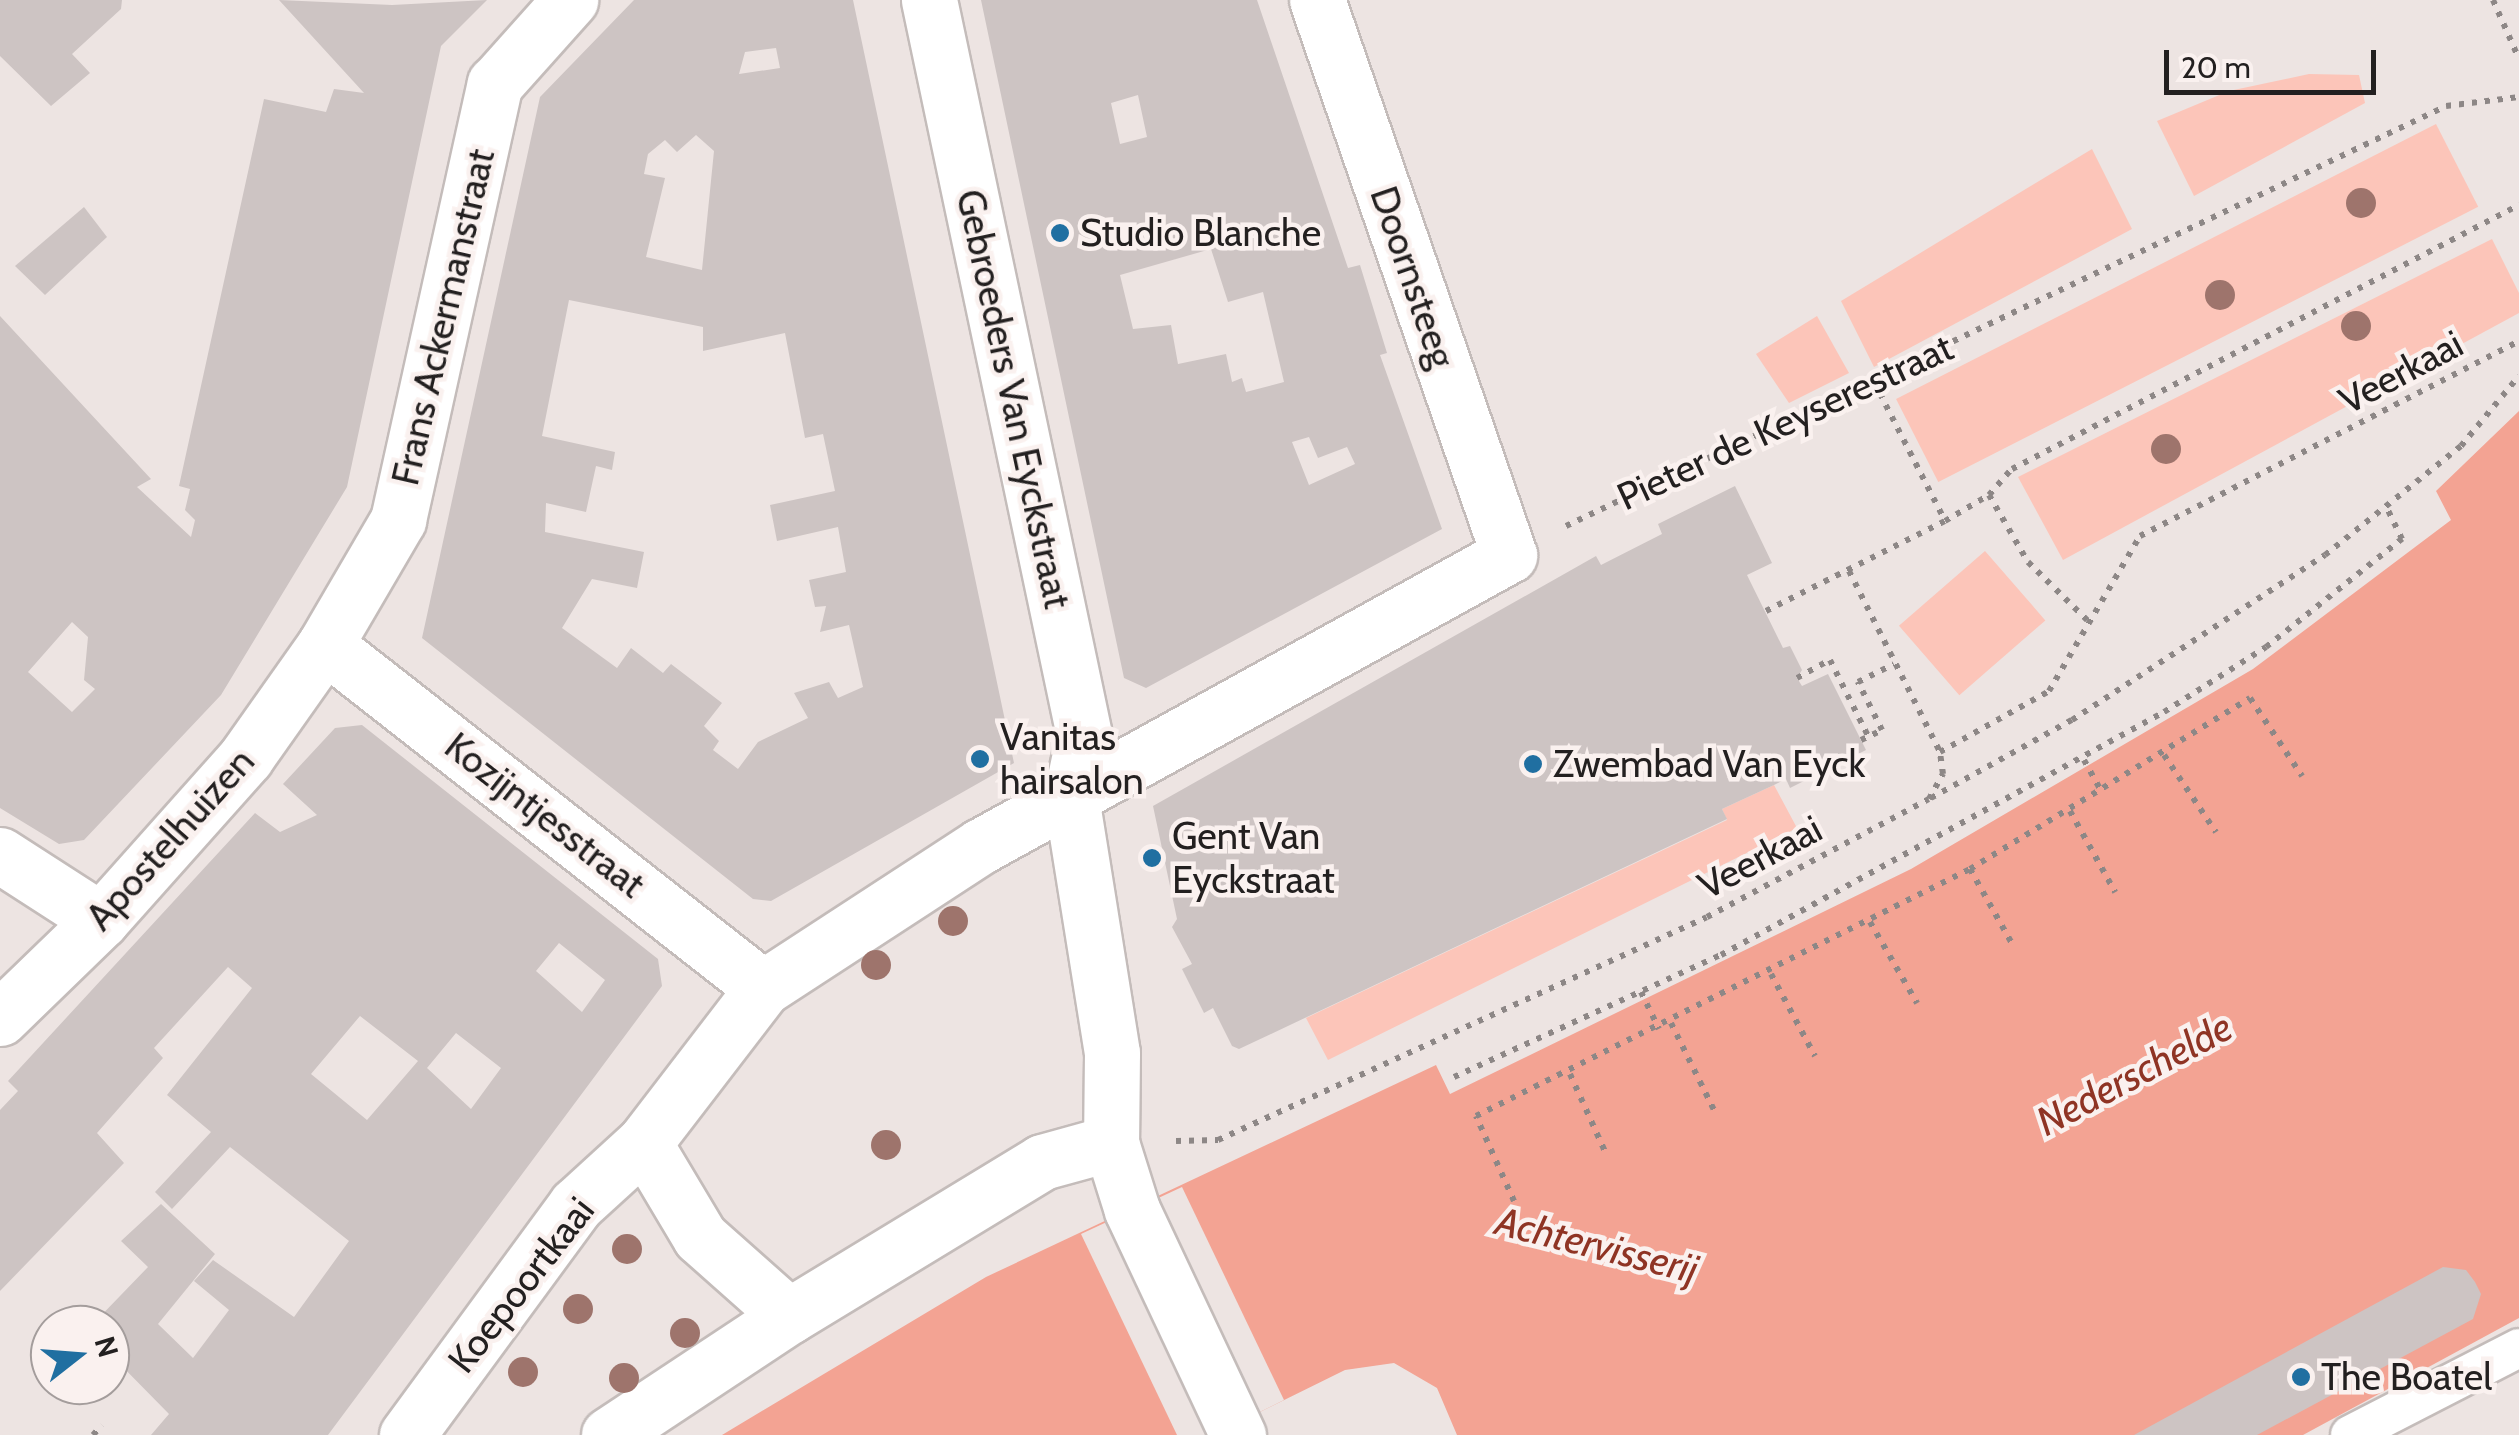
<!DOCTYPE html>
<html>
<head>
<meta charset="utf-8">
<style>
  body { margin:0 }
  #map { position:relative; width:2519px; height:1435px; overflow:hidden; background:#ede4e2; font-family:Cabin,sans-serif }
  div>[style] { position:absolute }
  .green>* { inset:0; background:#fcc5b9; transform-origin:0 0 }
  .water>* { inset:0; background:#f3a393 }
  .pier>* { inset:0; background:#ede4e2 }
  .building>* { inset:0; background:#cdc4c3 }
  .path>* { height:6px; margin-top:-3px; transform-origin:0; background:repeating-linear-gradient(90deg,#8d8786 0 5px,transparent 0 13px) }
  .roads { filter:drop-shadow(2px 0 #c4bcba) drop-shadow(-2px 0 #c4bcba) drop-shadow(0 2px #c4bcba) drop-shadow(0 -2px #c4bcba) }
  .lane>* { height:38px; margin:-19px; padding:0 19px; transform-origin:19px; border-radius:19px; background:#fff }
  .street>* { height:55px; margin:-27.5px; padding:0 27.5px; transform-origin:27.5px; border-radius:27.5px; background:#fff }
  .trees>* { width:30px; height:30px; margin:-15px; border-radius:50%; background:#9e746c }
  .dots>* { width:28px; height:28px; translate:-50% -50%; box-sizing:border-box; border:5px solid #faf1ef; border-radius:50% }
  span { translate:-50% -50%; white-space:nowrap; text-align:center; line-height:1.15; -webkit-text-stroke:9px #faf1ef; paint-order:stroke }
  .poi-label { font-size:38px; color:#232020 }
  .left { translate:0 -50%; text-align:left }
  .street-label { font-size:38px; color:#232020 }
  .water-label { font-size:40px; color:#8f3424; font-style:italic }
  .north { position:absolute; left:30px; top:1305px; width:100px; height:100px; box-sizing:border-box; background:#faf1ef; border:2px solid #a49d9c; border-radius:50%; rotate:73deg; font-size:28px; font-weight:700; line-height:40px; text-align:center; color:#232020 }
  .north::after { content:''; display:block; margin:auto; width:35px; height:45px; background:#206fa1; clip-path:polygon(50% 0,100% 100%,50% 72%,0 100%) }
  .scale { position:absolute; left:2164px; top:50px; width:212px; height:45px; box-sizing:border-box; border:5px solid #232020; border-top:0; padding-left:12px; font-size:30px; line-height:35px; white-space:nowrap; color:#232020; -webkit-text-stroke:8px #faf1ef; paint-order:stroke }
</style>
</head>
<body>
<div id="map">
  <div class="green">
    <div style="clip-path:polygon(2309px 74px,2359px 75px,2365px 103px,2194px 196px,2157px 121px,2229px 91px)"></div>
    <div style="left:2436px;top:124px;width:93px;height:606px;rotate:63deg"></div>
    <div style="clip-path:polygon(2092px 149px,2132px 229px,1874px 367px,1841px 301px)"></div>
    <div style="clip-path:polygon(2492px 239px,2519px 293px,2519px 313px,2063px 560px,2018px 477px)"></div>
    <div style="clip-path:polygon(1817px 316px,1849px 373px,1789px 403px,1756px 354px)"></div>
    <div style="left:1985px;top:551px;width:92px;height:114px;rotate:49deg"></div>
    <div style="clip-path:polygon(1774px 785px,1797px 828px,1328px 1060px,1306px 1018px,1727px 820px,1722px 809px)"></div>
  </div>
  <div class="water">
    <div style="clip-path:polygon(2519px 411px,2519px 1318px,2303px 1435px,1457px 1435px,1437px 1388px,1394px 1363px,1345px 1370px,1213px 1435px,722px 1435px,986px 1277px,1436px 1065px,1450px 1094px,1911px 869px,2253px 669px,2451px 520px,2436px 491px)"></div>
  </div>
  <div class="pier">
    <div style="clip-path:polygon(1182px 1187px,1284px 1400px,1213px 1435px,1177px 1435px,1081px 1234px)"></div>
  </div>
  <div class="building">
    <div style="clip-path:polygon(0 0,122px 0,121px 9px,72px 54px,90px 73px,51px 106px,0 56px)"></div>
    <div style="clip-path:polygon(evenodd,279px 0,392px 5px,487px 0,441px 46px,347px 487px,221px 695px,84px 840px,59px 844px,0 808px,0 316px,151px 479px,137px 487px,191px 537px,195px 520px,185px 510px,190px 489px,179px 486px,264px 99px,326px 112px,334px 89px,364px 93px,279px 0,72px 622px,88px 637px,84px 680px,95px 689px,72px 712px,28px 672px,72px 622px)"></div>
    <div style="clip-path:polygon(evenodd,634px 0,853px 0,1014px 763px,771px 901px,753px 899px,422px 638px,540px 97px,634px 0,776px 48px,780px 68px,739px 74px,745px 52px,776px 48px,634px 0,696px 135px,714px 151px,702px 270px,646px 257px,665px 178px,644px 174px,648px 154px,665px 140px,677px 152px,696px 135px,634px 0,569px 300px,703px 327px,703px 351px,785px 333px,805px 438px,823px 434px,835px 491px,770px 505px,777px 541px,838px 527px,846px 572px,809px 580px,815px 607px,826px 606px,820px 632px,849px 625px,863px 687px,838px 698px,829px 682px,794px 693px,808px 718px,758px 742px,738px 769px,713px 750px,719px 741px,704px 726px,722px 703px,671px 664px,663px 673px,631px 648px,617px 668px,562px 628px,592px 579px,637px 588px,644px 552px,545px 532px,546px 503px,586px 512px,596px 466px,612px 470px,615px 452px,542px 436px,569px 300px)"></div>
    <div style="clip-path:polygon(evenodd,981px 0,1257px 0,1348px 268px,1360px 265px,1387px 353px,1380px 355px,1442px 529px,1146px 688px,1124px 678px,981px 0,1138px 95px,1147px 137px,1120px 144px,1111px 103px,1138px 95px,981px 0,1211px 249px,1228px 302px,1263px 292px,1284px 382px,1246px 392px,1242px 378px,1232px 382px,1226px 354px,1178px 364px,1171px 325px,1133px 329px,1120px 275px,1211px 249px,981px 0,1309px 437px,1318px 458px,1347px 447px,1355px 464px,1309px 485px,1292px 442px,1309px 437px)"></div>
    <div style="clip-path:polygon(84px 207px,107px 237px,45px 295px,15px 266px)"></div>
    <div style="clip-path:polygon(1735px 486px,1772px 563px,1747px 575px,1783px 648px,1790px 646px,1802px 670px,1797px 678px,1802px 686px,1828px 674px,1866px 750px,1790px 788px,1786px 779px,1774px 785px,1722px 809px,1727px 819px,1239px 1049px,1232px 1046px,1213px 1008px,1204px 1013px,1182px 969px,1192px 964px,1172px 927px,1177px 919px,1153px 806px,1596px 556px,1601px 565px,1662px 534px,1658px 524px)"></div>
    <div style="clip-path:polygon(evenodd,362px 725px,658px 959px,662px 986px,328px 1435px,151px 1435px,169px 1414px,110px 1354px,110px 1325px,92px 1325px,148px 1267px,121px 1241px,161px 1204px,215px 1254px,158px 1324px,193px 1358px,229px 1310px,194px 1281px,213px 1260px,294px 1317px,349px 1241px,230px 1147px,172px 1209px,155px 1192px,211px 1132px,167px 1095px,252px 988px,228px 967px,154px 1048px,163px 1058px,97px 1133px,124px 1163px,0 1291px,0 1110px,18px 1091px,8px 1081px,255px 813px,280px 832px,317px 815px,283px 784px,335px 728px,362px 725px,559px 943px,605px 980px,582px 1012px,536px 971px,559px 943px,362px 725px,360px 1016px,418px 1061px,367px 1120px,311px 1074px,360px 1016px,362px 725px,456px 1033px,501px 1068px,471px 1109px,427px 1068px,456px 1033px)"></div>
    <div style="clip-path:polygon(2443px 1267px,2466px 1270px,2475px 1282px,2481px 1294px,2473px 1319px,2257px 1435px,2134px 1435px)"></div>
  </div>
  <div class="path">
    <div style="left:2493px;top:0;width:64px;rotate:66.2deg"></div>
    <div style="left:1874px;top:382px;width:156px;rotate:62.9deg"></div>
    <div style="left:1989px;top:495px;width:78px;rotate:59.8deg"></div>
    <div style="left:2028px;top:562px;width:83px;rotate:44.5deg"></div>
    <div style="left:1566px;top:526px;width:975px;rotate:-25.51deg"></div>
    <div style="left:2446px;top:106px;width:74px;rotate:-7deg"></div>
    <div style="left:1849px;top:571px;width:203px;rotate:63.3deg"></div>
    <div style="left:1766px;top:611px;width:200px;rotate:-26.7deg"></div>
    <div style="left:1945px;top:521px;width:51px;rotate:-30.6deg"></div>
    <div style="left:1989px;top:495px;width:35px;rotate:-49deg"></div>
    <div style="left:2012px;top:469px;width:572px;rotate:-27.51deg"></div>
    <div style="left:1797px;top:678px;width:38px;rotate:-29deg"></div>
    <div style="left:1830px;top:660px;width:85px;rotate:63.4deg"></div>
    <div style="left:1861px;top:740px;width:23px;rotate:-25deg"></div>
    <div style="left:1882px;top:730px;width:54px;rotate:-116.6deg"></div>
    <div style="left:1858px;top:682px;width:40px;rotate:-26.6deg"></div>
    <div style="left:2164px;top:755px;width:93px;rotate:56deg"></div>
    <div style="left:2084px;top:760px;width:38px;rotate:61deg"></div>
    <div style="left:1931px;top:798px;width:161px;rotate:-29deg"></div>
    <div style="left:2072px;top:720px;width:302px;rotate:-33.1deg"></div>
    <div style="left:2325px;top:555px;width:174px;rotate:-38.7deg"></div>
    <div style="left:2461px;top:446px;width:91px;rotate:-50.4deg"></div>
    <div style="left:2070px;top:811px;width:93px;rotate:60.9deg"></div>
    <div style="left:1970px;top:869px;width:90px;rotate:60.6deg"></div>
    <div style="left:1870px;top:922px;width:94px;rotate:59.9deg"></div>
    <div style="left:1771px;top:974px;width:93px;rotate:61.8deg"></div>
    <div style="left:1641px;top:992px;width:41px;rotate:64.1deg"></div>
    <div style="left:1671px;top:1023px;width:97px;rotate:63.7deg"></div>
    <div style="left:1570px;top:1074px;width:90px;rotate:65.7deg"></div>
    <div style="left:1454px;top:1077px;width:294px;rotate:-24.6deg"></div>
    <div style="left:1721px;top:955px;width:505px;rotate:-28.75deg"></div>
    <div style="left:2164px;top:712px;width:121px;rotate:-32.5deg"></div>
    <div style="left:2266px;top:647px;width:174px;rotate:-38.5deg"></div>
    <div style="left:2402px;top:539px;width:34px;rotate:-116deg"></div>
    <div style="left:1176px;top:1141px;width:42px;rotate:-1.4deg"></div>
    <div style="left:1218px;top:1140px;width:537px;rotate:-24.51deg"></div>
    <div style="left:1707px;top:917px;width:251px;rotate:-28deg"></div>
    <div style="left:1929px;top:799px;width:29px;rotate:-61deg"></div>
    <div style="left:1943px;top:774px;width:22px;rotate:-98deg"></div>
    <div style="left:1940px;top:752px;width:125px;rotate:-29.2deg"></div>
    <div style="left:2049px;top:691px;width:180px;rotate:-59.6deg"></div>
    <div style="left:2140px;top:536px;width:426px;rotate:-27.2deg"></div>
    <div style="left:1514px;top:1201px;width:93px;rotate:-114.1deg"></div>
    <div style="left:1476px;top:1116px;width:552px;rotate:-26.57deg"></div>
    <div style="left:1970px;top:869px;width:328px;rotate:-31.4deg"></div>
    <div style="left:2250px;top:698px;width:94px;rotate:56.3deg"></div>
    <div style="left:93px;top:1435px;width:13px;rotate:-48deg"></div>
  </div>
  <div class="roads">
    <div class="lane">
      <div style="left:2350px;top:1435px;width:190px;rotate:-27.2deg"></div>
    </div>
    <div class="street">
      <div style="left:929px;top:0;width:751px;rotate:78.09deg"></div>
      <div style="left:1084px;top:735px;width:63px;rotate:101.8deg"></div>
      <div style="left:1071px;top:797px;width:259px;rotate:80.9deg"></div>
      <div style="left:1112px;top:1053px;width:90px;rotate:90.6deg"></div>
      <div style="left:1111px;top:1143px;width:70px;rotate:72.6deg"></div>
      <div style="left:1132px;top:1210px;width:249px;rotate:64.8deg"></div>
      <div style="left:325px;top:645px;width:556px;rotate:38.06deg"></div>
      <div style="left:0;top:855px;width:120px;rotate:32.8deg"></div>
      <div style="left:0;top:1018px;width:141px;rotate:-44.1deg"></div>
      <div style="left:101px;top:920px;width:218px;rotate:-48.3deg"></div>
      <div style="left:246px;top:757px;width:137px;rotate:-54.8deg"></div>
      <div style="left:325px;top:645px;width:145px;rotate:-59.7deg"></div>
      <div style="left:398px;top:520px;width:447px;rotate:-77.5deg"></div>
      <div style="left:495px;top:84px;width:113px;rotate:-48.2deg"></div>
      <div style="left:644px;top:1143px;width:109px;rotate:59.2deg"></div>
      <div style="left:700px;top:1237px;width:119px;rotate:41.6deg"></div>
      <div style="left:407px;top:1435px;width:285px;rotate:-53.7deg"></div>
      <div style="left:576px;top:1205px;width:92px;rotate:-42.4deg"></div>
      <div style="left:644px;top:1143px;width:195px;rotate:-52.5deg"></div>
      <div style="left:763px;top:988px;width:260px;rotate:-33.1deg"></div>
      <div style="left:981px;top:846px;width:603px;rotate:-28.86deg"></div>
      <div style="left:1509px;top:555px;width:587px;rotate:-109.08deg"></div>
      <div style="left:609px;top:1435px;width:216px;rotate:-33.5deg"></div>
      <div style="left:789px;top:1316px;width:296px;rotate:-31.3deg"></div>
      <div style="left:1042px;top:1162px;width:72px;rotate:-15.4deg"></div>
    </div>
  </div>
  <div class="trees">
    <div style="left:2361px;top:203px"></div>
    <div style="left:2220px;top:295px"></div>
    <div style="left:2356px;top:326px"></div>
    <div style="left:2166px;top:449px"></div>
    <div style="left:953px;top:921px"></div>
    <div style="left:876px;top:965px"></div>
    <div style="left:886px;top:1145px"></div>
    <div style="left:627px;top:1249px"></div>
    <div style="left:578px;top:1309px"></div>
    <div style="left:685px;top:1333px"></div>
    <div style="left:523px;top:1372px"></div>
    <div style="left:624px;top:1378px"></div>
  </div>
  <div class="dots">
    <div style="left:1060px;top:233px;background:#206fa1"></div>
    <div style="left:980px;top:759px;background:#206fa1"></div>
    <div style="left:1533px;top:764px;background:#206fa1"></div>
    <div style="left:1152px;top:858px;background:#206fa1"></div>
    <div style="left:2301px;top:1377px;background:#206fa1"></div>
  </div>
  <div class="poi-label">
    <span class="left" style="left:1080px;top:233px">Studio Blanche</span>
    <span class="left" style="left:1000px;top:759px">Vanitas<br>hairsalon</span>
    <span class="left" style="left:1553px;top:764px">Zwembad Van Eyck</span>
    <span class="left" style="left:1172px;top:858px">Gent Van<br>Eyckstraat</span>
    <span class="left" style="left:2321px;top:1377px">The Boatel</span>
  </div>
  <div class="street-label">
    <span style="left:1413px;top:277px;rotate:71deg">Doornsteeg</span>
    <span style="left:443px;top:317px;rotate:-77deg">Frans Ackermanstraat</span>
    <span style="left:2401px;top:372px;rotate:-28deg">Veerkaai</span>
    <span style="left:1014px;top:399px;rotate:78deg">Gebroeders Van Eyckstraat</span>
    <span style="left:1785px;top:422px;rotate:-25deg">Pieter de Keyserestraat</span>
    <span style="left:545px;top:815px;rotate:38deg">Kozijntjesstraat</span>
    <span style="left:170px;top:839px;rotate:-48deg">Apostelhuizen</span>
    <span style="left:1760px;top:857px;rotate:-28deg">Veerkaai</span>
    <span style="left:521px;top:1285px;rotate:-52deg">Koepoortkaai</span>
  </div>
  <div class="water-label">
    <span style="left:2134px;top:1074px;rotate:-28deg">Nederschelde</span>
    <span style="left:1597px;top:1245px;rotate:14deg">Achtervisserij</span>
  </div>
  <div class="north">N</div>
  <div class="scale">20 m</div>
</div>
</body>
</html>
